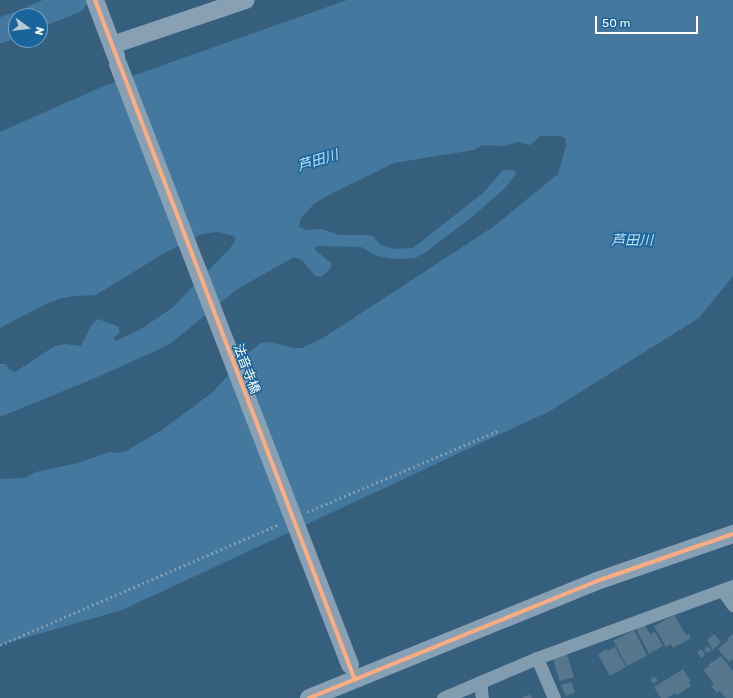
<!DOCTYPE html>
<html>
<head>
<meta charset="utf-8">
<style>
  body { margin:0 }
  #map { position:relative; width:733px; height:698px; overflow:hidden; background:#365f7e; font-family:Rubik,"Noto Sans JP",sans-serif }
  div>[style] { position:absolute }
  .water>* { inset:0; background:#45789e }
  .river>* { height:25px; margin:-12.5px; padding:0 12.5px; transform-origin:12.5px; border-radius:12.5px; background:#45789e }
  .building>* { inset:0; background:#55768d; transform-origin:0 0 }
  .round { border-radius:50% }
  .path>* { height:2.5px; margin-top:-1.25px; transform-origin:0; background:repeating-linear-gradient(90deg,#819baf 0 2px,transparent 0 5px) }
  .street>* { height:13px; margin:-6.5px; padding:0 6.5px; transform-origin:6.5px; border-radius:6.5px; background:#819baf }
  .secondary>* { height:18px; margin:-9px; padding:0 9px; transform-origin:9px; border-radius:9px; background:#88a0b4 }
  .secondary-bridge>* { height:18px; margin:-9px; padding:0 9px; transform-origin:9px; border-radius:9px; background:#88a0b4 }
  .cycleway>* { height:4px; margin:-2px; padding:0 2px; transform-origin:2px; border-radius:2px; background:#ffac80 }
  span { translate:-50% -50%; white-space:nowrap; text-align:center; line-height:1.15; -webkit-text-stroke:3px #19649b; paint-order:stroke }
  .street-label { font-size:13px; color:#fff }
  .water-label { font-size:14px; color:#bce0f8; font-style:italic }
  .north { position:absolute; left:8px; top:8px; width:40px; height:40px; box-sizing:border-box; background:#19649b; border:1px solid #75a2c3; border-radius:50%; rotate:105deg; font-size:11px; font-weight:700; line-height:16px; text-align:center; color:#fff }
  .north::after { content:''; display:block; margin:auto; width:14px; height:18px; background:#b9c7d2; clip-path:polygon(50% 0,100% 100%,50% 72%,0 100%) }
  .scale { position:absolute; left:595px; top:16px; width:103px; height:18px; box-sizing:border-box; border:2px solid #fff; border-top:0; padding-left:5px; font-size:12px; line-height:14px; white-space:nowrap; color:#fff; -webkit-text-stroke:3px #19649b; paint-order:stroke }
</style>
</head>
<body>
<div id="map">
  <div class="water">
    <div style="clip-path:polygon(347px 0,733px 0,733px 276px,699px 318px,550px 411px,122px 610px,0 645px,0 479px,25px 478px,36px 472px,78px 463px,109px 452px,119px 453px,126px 451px,162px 430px,213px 392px,248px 353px,261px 343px,271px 342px,293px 348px,302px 348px,323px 338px,493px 227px,558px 174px,566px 146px,565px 138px,560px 136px,540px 136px,530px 145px,519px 142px,503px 146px,482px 145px,474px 150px,394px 163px,327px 196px,314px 204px,301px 218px,299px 227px,306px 230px,322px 229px,339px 235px,368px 235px,373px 236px,380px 244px,392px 249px,413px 248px,483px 193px,503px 170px,513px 170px,516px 172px,516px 174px,505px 188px,472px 217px,426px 252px,415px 258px,395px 259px,377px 256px,361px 247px,316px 246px,315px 250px,331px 263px,331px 266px,330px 269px,321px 277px,315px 276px,302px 260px,294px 257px,236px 290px,170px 344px,100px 376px,0 417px,0 364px,6px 364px,9px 369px,15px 372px,55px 346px,65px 344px,81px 346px,93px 323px,98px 319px,119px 327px,119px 333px,113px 338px,116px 341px,141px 329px,172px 308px,232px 246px,236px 239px,234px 236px,217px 232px,202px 234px,161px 255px,96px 295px,74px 296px,59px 299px,46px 304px,0 328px,0 132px,104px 86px)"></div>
  </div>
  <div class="river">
    <div style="left:35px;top:16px;width:42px;rotate:-22.3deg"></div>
    <div style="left:0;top:30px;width:17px;rotate:-21deg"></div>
  </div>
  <div class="building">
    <div style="clip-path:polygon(674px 615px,686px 635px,689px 634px,691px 638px,673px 648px,671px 644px,666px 647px,654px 626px)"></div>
    <div style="clip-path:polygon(644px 624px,650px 634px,655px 632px,663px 646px,649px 654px,636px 629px)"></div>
    <div style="left:634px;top:630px;width:29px;height:23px;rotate:63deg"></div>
    <div style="clip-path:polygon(714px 634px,721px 642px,713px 650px,707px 640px)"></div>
    <div style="clip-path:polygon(733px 634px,733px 659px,729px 662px,718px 649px,728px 640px,727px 639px)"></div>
    <div style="left:708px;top:646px;width:5px;height:5px;rotate:53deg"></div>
    <div style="clip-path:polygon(615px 647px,626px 667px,610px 676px,598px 655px,606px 649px,607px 651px)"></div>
    <div style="clip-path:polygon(702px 649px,705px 655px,701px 658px,697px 652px)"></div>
    <div style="left:567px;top:654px;width:24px;height:15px;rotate:73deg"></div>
    <div style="clip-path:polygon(721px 656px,733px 671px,733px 698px,726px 698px,720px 691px,717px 693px,711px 686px,714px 684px,703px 670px,709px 666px,708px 665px)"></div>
    <div style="clip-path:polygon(683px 669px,691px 682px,689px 683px,691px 686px,677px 695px,676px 693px,667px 698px,661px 698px,654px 687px)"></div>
    <div class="round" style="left:651px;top:677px;width:6px;height:6px"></div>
    <div style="clip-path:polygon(571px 682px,575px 692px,566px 696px,561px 685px)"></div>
    <div style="clip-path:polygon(530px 694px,532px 698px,521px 698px)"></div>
  </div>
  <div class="path">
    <div style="left:307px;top:512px;width:210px;rotate:-23deg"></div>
    <div style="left:0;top:645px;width:305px;rotate:-23.4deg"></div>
  </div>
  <div class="street">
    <div style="left:722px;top:590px;width:19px;rotate:54deg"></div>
    <div style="left:537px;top:658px;width:43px;rotate:67deg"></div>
    <div style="left:480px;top:682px;width:16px;rotate:83deg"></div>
    <div style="left:443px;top:698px;width:102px;rotate:-23.1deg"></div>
    <div style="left:537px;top:658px;width:209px;rotate:-20.2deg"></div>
  </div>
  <div class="secondary">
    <div style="left:95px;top:0;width:60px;rotate:69.4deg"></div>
    <div style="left:112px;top:45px;width:141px;rotate:-18.6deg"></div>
    <div style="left:309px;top:698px;width:311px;rotate:-22.1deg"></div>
    <div style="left:597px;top:581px;width:144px;rotate:-19.1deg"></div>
  </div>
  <div class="secondary-bridge">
    <div style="left:118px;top:64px;width:644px;rotate:68.89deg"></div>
  </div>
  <div class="cycleway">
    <div style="left:95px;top:0;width:728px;rotate:69.08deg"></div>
    <div style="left:309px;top:698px;width:311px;rotate:-22.1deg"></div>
    <div style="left:597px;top:581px;width:144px;rotate:-19.1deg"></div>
  </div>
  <div class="street-label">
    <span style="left:246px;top:369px;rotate:69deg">法音寺橋</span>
  </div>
  <div class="water-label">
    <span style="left:318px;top:161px;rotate:-17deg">芦田川</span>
    <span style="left:632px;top:241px">芦田川</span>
  </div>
  <div class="north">N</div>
  <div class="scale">50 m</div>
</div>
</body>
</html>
